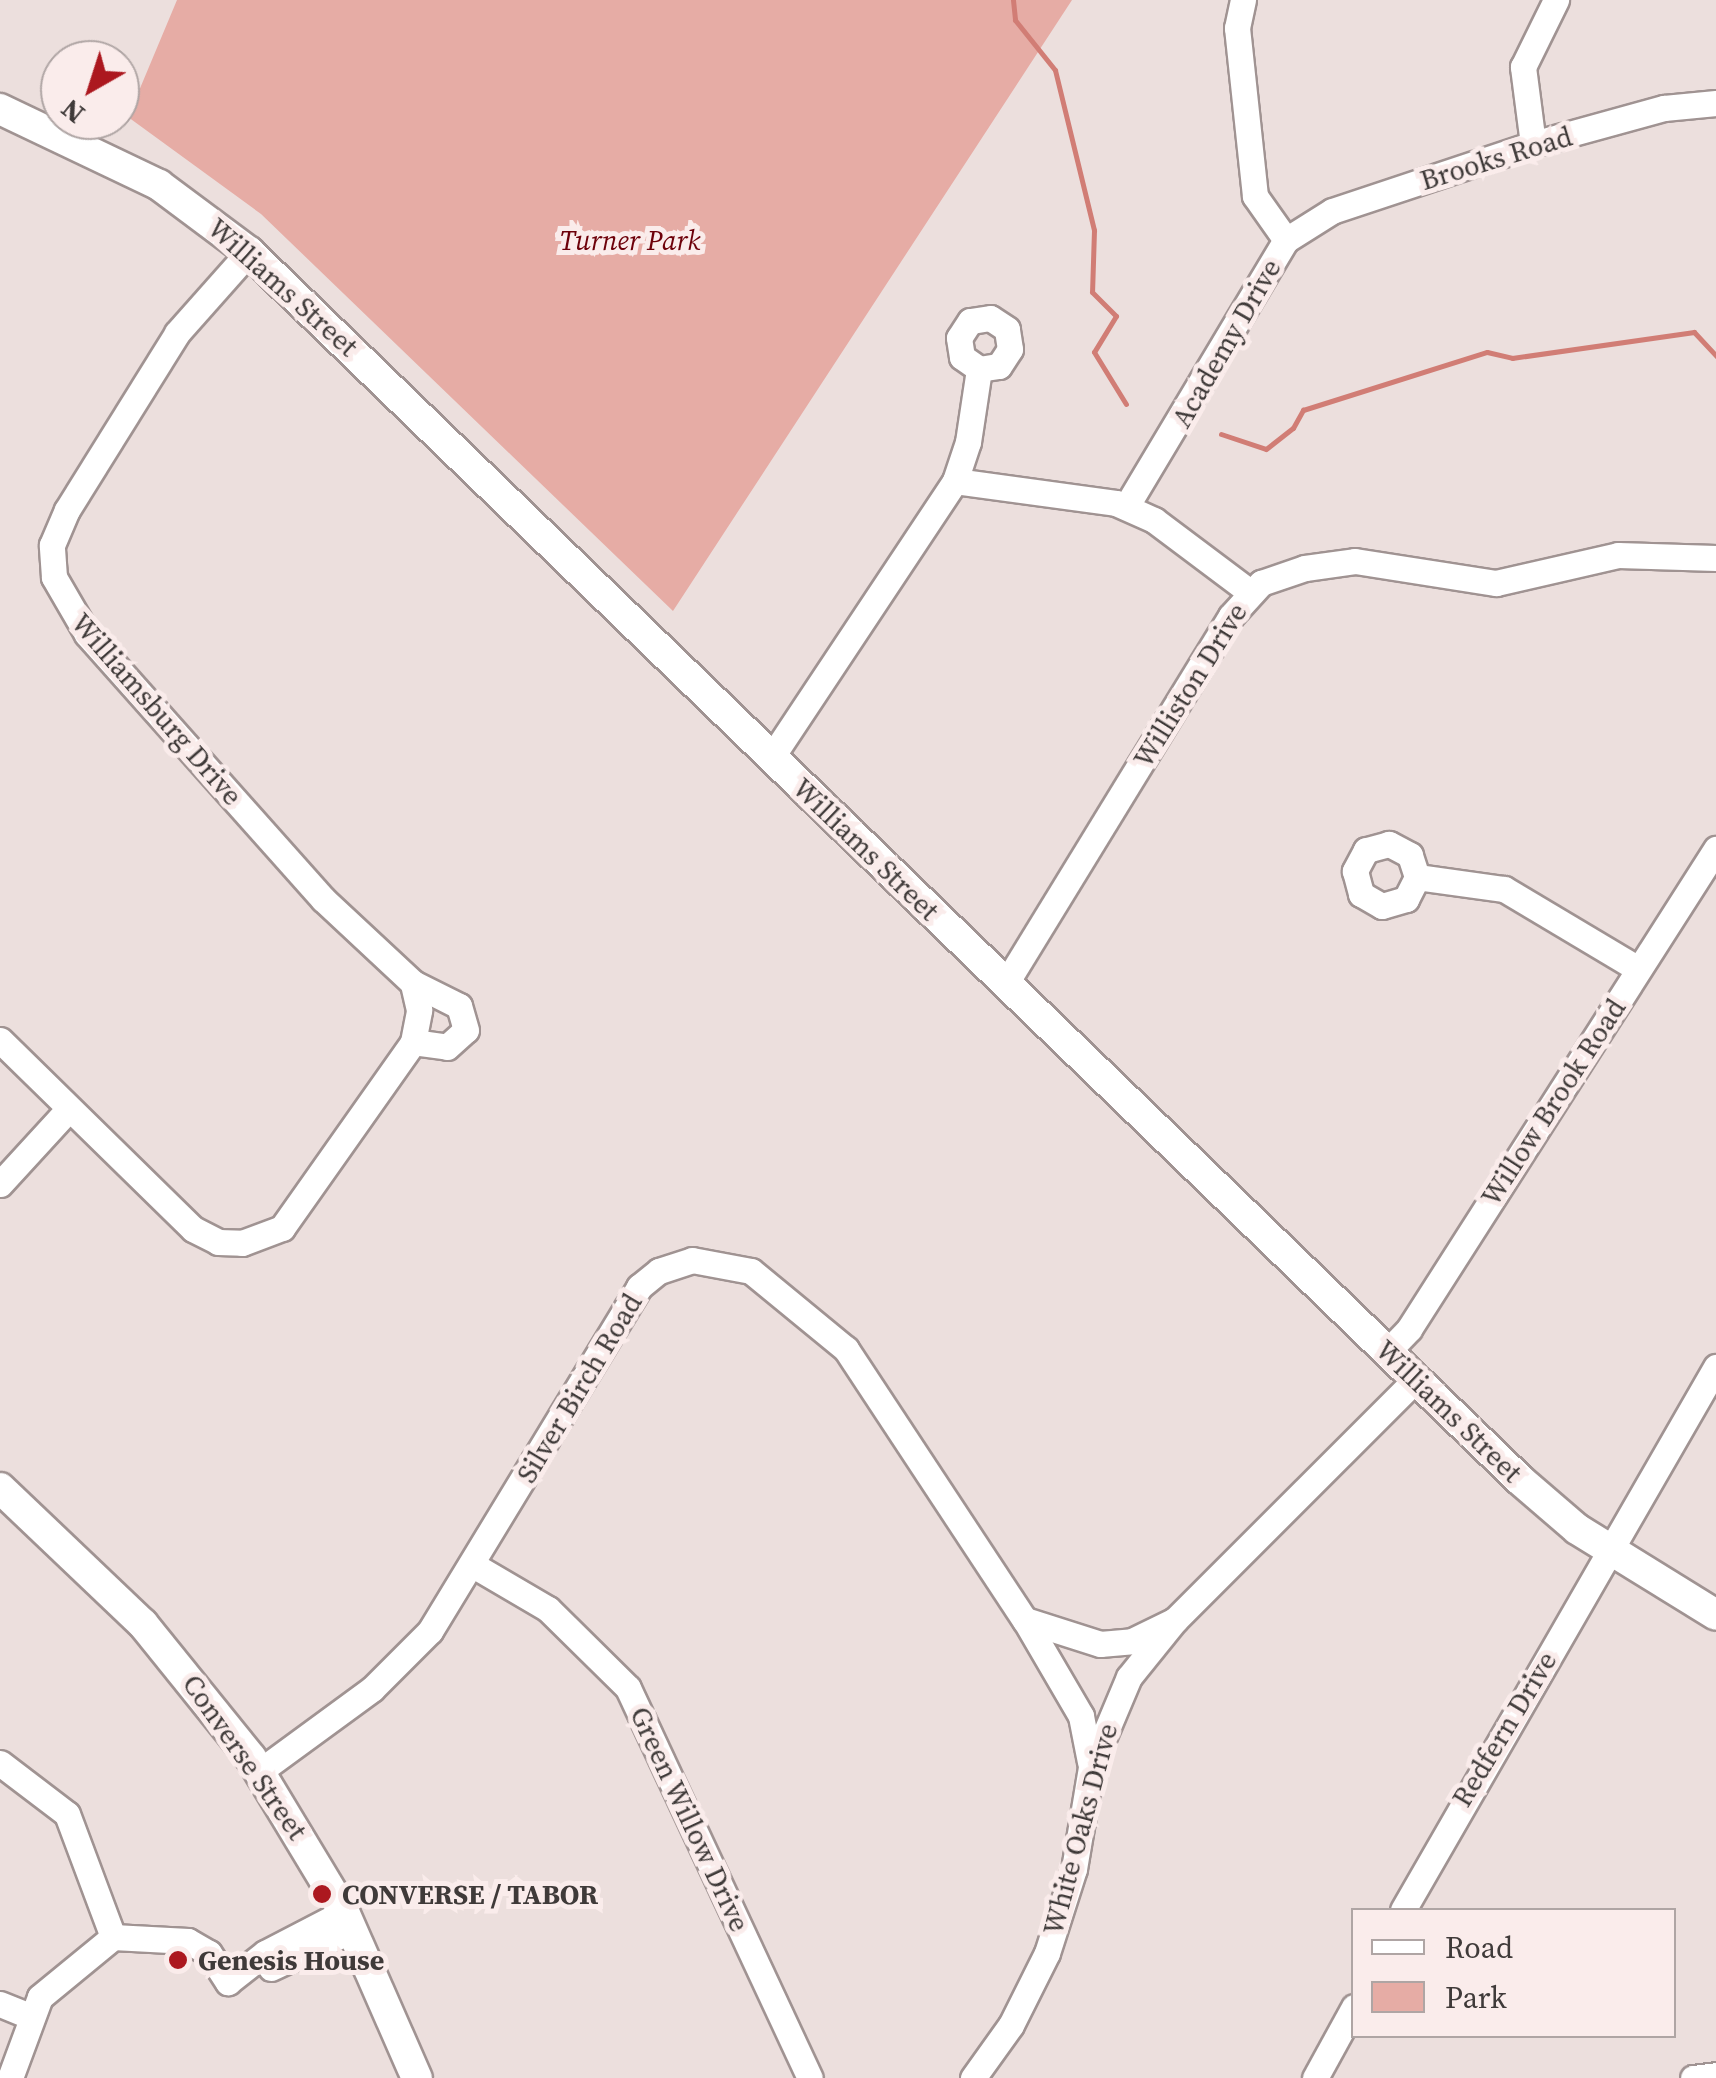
<!DOCTYPE html>
<html>
<head>
<meta charset="utf-8">
<style>
  body { margin:0 }
  #map { position:relative; width:1716px; height:2078px; overflow:hidden; background:#ecdfdd; font-family:"Source Serif 4",serif }
  div>[style] { position:absolute }
  .green>* { inset:0; background:#e6aca5 }
  .stream>* { height:5px; margin:-2.5px; padding:0 2.5px; transform-origin:2.5px; border-radius:2.5px; background:#d17d75 }
  .roads { filter:drop-shadow(2px 0 #a09392) drop-shadow(-2px 0 #a09392) drop-shadow(0 2px #a09392) drop-shadow(0 -2px #a09392) }
  .minor>* { height:25px; margin:-12.5px; padding:0 12.5px; transform-origin:12.5px; border-radius:12.5px; background:#fff }
  .major>* { height:30px; margin:-15px; padding:0 15px; transform-origin:15px; border-radius:15px; background:#fff }
  .dots>* { width:28px; height:28px; translate:-50% -50%; box-sizing:border-box; border:5px solid #faeceb; border-radius:50% }
  span { translate:-50% -50%; white-space:nowrap; text-align:center; line-height:1.15; -webkit-text-stroke:10px #faeceb; paint-order:stroke }
  .street-label { font-size:28px; color:#3f3a39 }
  .park-label { font-size:28px; color:#6d010a; font-style:italic }
  .poi-label { font-size:28px; color:#3f3a39; font-weight:700 }
  .left { translate:0 -50%; text-align:left }
  .legend { position:absolute; left:1351px; top:1908px; width:325px; height:130px; box-sizing:border-box; background:#faeceb; border:2px solid #afa5a4; margin:0; padding:12px 18px; list-style:none; font-size:30px; color:#3f3a39 }
  .legend li { display:flex; align-items:center; gap:20px; height:50px }
  .legend b { width:50px; border:2px solid #afa5a4 }
  .north { position:absolute; left:40px; top:40px; width:100px; height:100px; box-sizing:border-box; background:#faeceb; border:2px solid #afa5a4; border-radius:50%; rotate:219deg; font-size:28px; font-weight:700; line-height:40px; text-align:center; color:#3f3a39 }
  .north::after { content:''; display:block; margin:auto; width:35px; height:45px; background:#ac181f; clip-path:polygon(50% 0,100% 100%,50% 72%,0 100%) }
</style>
</head>
<body>
<div id="map">
  <div class="green">
    <div style="clip-path:polygon(177px 0,1072px 0,673px 611px,261px 214px,128px 117px)"></div>
  </div>
  <div class="stream">
    <div style="left:1013px;top:0;width:20px;rotate:84deg"></div>
    <div style="left:1015px;top:20px;width:64px;rotate:51.3deg"></div>
    <div style="left:1055px;top:70px;width:165px;rotate:76.3deg"></div>
    <div style="left:1094px;top:230px;width:62px;rotate:91.8deg"></div>
    <div style="left:1092px;top:292px;width:34px;rotate:45deg"></div>
    <div style="left:1116px;top:316px;width:42px;rotate:121.4deg"></div>
    <div style="left:1094px;top:352px;width:61px;rotate:58.4deg"></div>
    <div style="left:1221px;top:434px;width:47px;rotate:18.4deg"></div>
    <div style="left:1266px;top:449px;width:34px;rotate:-38deg"></div>
    <div style="left:1293px;top:428px;width:21px;rotate:-61deg"></div>
    <div style="left:1303px;top:410px;width:193px;rotate:-17.5deg"></div>
    <div style="left:1487px;top:352px;width:26px;rotate:13deg"></div>
    <div style="left:1512px;top:358px;width:184px;rotate:-8.1deg"></div>
    <div style="left:1694px;top:332px;width:33px;rotate:47deg"></div>
  </div>
  <div class="roads">
    <div class="minor">
      <div style="left:1533px;top:144px;width:78px;rotate:-97.4deg"></div>
      <div style="left:1523px;top:67px;width:75px;rotate:-63.8deg"></div>
      <div style="left:1286px;top:240px;width:54px;rotate:-32.2deg"></div>
      <div style="left:1332px;top:211px;width:212px;rotate:-18.4deg"></div>
      <div style="left:1533px;top:144px;width:136px;rotate:-15.4deg"></div>
      <div style="left:1664px;top:108px;width:52px;rotate:-5.5deg"></div>
      <div style="left:955px;top:481px;width:162px;rotate:7.8deg"></div>
      <div style="left:1116px;top:503px;width:42px;rotate:24.1deg"></div>
      <div style="left:1154px;top:520px;width:120px;rotate:36.9deg"></div>
      <div style="left:1126px;top:507px;width:311px;rotate:-59.1deg"></div>
      <div style="left:1286px;top:240px;width:54px;rotate:-125.2deg"></div>
      <div style="left:1255px;top:196px;width:169px;rotate:-96.1deg"></div>
      <div style="left:1237px;top:28px;width:29px;rotate:-78deg"></div>
      <div style="left:771px;top:758px;width:333px;rotate:-56.4deg"></div>
      <div style="left:955px;top:481px;width:41px;rotate:-71.6deg"></div>
      <div style="left:968px;top:442px;width:74px;rotate:-81.4deg"></div>
      <div style="left:979px;top:369px;width:20px;rotate:-9deg"></div>
      <div style="left:999px;top:366px;width:20px;rotate:-57deg"></div>
      <div style="left:1010px;top:349px;width:20px;rotate:-99deg"></div>
      <div style="left:1007px;top:329px;width:20px;rotate:-147deg"></div>
      <div style="left:990px;top:318px;width:20px;rotate:171deg"></div>
      <div style="left:970px;top:321px;width:20px;rotate:123deg"></div>
      <div style="left:959px;top:338px;width:19px;rotate:81deg"></div>
      <div style="left:962px;top:357px;width:21px;rotate:35deg"></div>
      <div style="left:1417px;top:877px;width:23px;rotate:-108deg"></div>
      <div style="left:1410px;top:855px;width:24px;rotate:-152deg"></div>
      <div style="left:1389px;top:844px;width:24px;rotate:165deg"></div>
      <div style="left:1366px;top:850px;width:24px;rotate:118deg"></div>
      <div style="left:1355px;top:871px;width:24px;rotate:75deg"></div>
      <div style="left:1361px;top:894px;width:24px;rotate:30deg"></div>
      <div style="left:1382px;top:906px;width:25px;rotate:-16deg"></div>
      <div style="left:1406px;top:899px;width:25px;rotate:-63deg"></div>
      <div style="left:1417px;top:877px;width:88px;rotate:7.9deg"></div>
      <div style="left:1504px;top:889px;width:156px;rotate:30.8deg"></div>
      <div style="left:1006px;top:983px;width:430px;rotate:-58.5deg"></div>
      <div style="left:1231px;top:616px;width:45px;rotate:-47.7deg"></div>
      <div style="left:1261px;top:583px;width:46px;rotate:-18.8deg"></div>
      <div style="left:1305px;top:568px;width:50px;rotate:-8deg"></div>
      <div style="left:1355px;top:561px;width:143px;rotate:8.9deg"></div>
      <div style="left:1496px;top:583px;width:125px;rotate:-12.9deg"></div>
      <div style="left:1618px;top:555px;width:98px;rotate:1.8deg"></div>
      <div style="left:0;top:1040px;width:270px;rotate:44.4deg"></div>
      <div style="left:193px;top:1229px;width:28px;rotate:27deg"></div>
      <div style="left:218px;top:1242px;width:24px;rotate:2deg"></div>
      <div style="left:242px;top:1243px;width:43px;rotate:-20.6deg"></div>
      <div style="left:282px;top:1228px;width:228px;rotate:-54.8deg"></div>
      <div style="left:413px;top:1042px;width:34px;rotate:8deg"></div>
      <div style="left:447px;top:1047px;width:25px;rotate:-42deg"></div>
      <div style="left:466px;top:1030px;width:25px;rotate:-106deg"></div>
      <div style="left:459px;top:1006px;width:51px;rotate:-153.4deg"></div>
      <div style="left:413px;top:983px;width:123px;rotate:-137deg"></div>
      <div style="left:323px;top:899px;width:355px;rotate:-131.7deg"></div>
      <div style="left:87px;top:634px;width:66px;rotate:-120.1deg"></div>
      <div style="left:54px;top:577px;width:32px;rotate:-94deg"></div>
      <div style="left:52px;top:545px;width:38px;rotate:-67deg"></div>
      <div style="left:67px;top:510px;width:208px;rotate:-58.1deg"></div>
      <div style="left:177px;top:333px;width:108px;rotate:-48.4deg"></div>
      <div style="left:413px;top:1042px;width:33px;rotate:-79deg"></div>
      <div style="left:419px;top:1010px;width:28px;rotate:-103deg"></div>
      <div style="left:0;top:1184px;width:99px;rotate:-47.5deg"></div>
      <div style="left:1387px;top:1352px;width:32px;rotate:-46deg"></div>
      <div style="left:1409px;top:1329px;width:570px;rotate:-57.4deg"></div>
      <div style="left:473px;top:1565px;width:87px;rotate:30.4deg"></div>
      <div style="left:548px;top:1609px;width:112px;rotate:44.6deg"></div>
      <div style="left:628px;top:1688px;width:430px;rotate:65deg"></div>
      <div style="left:1025px;top:1620px;width:111px;rotate:59.7deg"></div>
      <div style="left:1081px;top:1716px;width:47px;rotate:78.9deg"></div>
      <div style="left:0;top:1763px;width:84px;rotate:37.3deg"></div>
      <div style="left:67px;top:1814px;width:131px;rotate:69.5deg"></div>
      <div style="left:260px;top:1771px;width:139px;rotate:-36.2deg"></div>
      <div style="left:372px;top:1689px;width:82px;rotate:-45deg"></div>
      <div style="left:430px;top:1631px;width:403px;rotate:-58.7deg"></div>
      <div style="left:639px;top:1287px;width:26px;rotate:-39deg"></div>
      <div style="left:659px;top:1271px;width:35px;rotate:-18deg"></div>
      <div style="left:692px;top:1260px;width:60px;rotate:10.6deg"></div>
      <div style="left:751px;top:1271px;width:123px;rotate:39.4deg"></div>
      <div style="left:846px;top:1349px;width:325px;rotate:56.6deg"></div>
      <div style="left:1025px;top:1620px;width:79px;rotate:17.7deg"></div>
      <div style="left:1100px;top:1644px;width:32px;rotate:-5deg"></div>
      <div style="left:1132px;top:1641px;width:48px;rotate:-26deg"></div>
      <div style="left:1403px;top:1910px;width:627px;rotate:-60.04deg"></div>
      <div style="left:271px;top:1968px;width:89px;rotate:-25.1deg"></div>
      <div style="left:228px;top:1982px;width:47px;rotate:-38.1deg"></div>
      <div style="left:265px;top:1953px;width:89px;rotate:-27.4deg"></div>
      <div style="left:0;top:2004px;width:31px;rotate:22deg"></div>
      <div style="left:10px;top:2078px;width:86px;rotate:-69.7deg"></div>
      <div style="left:40px;top:1997px;width:94px;rotate:-39.4deg"></div>
      <div style="left:113px;top:1937px;width:75px;rotate:3.1deg"></div>
      <div style="left:188px;top:1941px;width:24px;rotate:30deg"></div>
      <div style="left:209px;top:1953px;width:35px;rotate:57deg"></div>
      <div style="left:973px;top:2078px;width:65px;rotate:-54.4deg"></div>
      <div style="left:1011px;top:2025px;width:80px;rotate:-63.4deg"></div>
      <div style="left:1047px;top:1953px;width:88px;rotate:-72.2deg"></div>
      <div style="left:1074px;top:1869px;width:103px;rotate:-80.5deg"></div>
      <div style="left:1091px;top:1767px;width:98px;rotate:-67.1deg"></div>
      <div style="left:1129px;top:1677px;width:73px;rotate:-51.1deg"></div>
      <div style="left:1175px;top:1620px;width:341px;rotate:-45deg"></div>
      <div style="left:1315px;top:2078px;width:81px;rotate:-61.2deg"></div>
      <div style="left:1693px;top:2078px;width:23px;rotate:-7deg"></div>
    </div>
    <div class="major">
      <div style="left:0;top:109px;width:176px;rotate:25.5deg"></div>
      <div style="left:159px;top:185px;width:112px;rotate:36.7deg"></div>
      <div style="left:249px;top:252px;width:1767px;rotate:44.01deg"></div>
      <div style="left:1520px;top:1480px;width:75px;rotate:40.7deg"></div>
      <div style="left:1577px;top:1529px;width:163px;rotate:31.7deg"></div>
      <div style="left:0;top:1488px;width:197px;rotate:43.6deg"></div>
      <div style="left:143px;top:1624px;width:172px;rotate:51.1deg"></div>
      <div style="left:251px;top:1758px;width:180px;rotate:58.9deg"></div>
      <div style="left:344px;top:1912px;width:181px;rotate:66.3deg"></div>
    </div>
  </div>
  <div class="dots">
    <div style="left:322px;top:1894px;background:#ac181f"></div>
    <div style="left:178px;top:1960px;background:#ac181f"></div>
  </div>
  <div class="street-label">
    <span style="left:1496px;top:158px;rotate:-17deg">Brooks Road</span>
    <span style="left:283px;top:287px;rotate:42deg">Williams Street</span>
    <span style="left:1226px;top:343px;rotate:-60deg">Academy Drive</span>
    <span style="left:1190px;top:685px;rotate:-58deg">Williston Drive</span>
    <span style="left:157px;top:709px;rotate:49deg">Williamsburg Drive</span>
    <span style="left:866px;top:849px;rotate:44deg">Williams Street</span>
    <span style="left:1553px;top:1102px;rotate:-57deg">Willow Brook Road</span>
    <span style="left:579px;top:1388px;rotate:-59deg">Silver Birch Road</span>
    <span style="left:1449px;top:1411px;rotate:44deg">Williams Street</span>
    <span style="left:1504px;top:1729px;rotate:-59deg">Redfern Drive</span>
    <span style="left:245px;top:1757px;rotate:55deg">Converse Street</span>
    <span style="left:690px;top:1819px;rotate:65deg">Green Willow Drive</span>
    <span style="left:1080px;top:1829px;rotate:-75deg">White Oaks Drive</span>
  </div>
  <div class="park-label">
    <span style="left:630px;top:240px">Turner Park</span>
  </div>
  <div class="poi-label">
    <span class="left" style="left:342px;top:1894px">CONVERSE / TABOR</span>
    <span class="left" style="left:198px;top:1960px">Genesis House</span>
  </div>
  <ul class="legend">
  <li><b style="height:12px;background:#fff"></b>Road</li>
  <li><b style="height:28px;background:#e6aca5"></b>Park</li>
  </ul>
  <div class="north">N</div>
</div>
</body>
</html>
